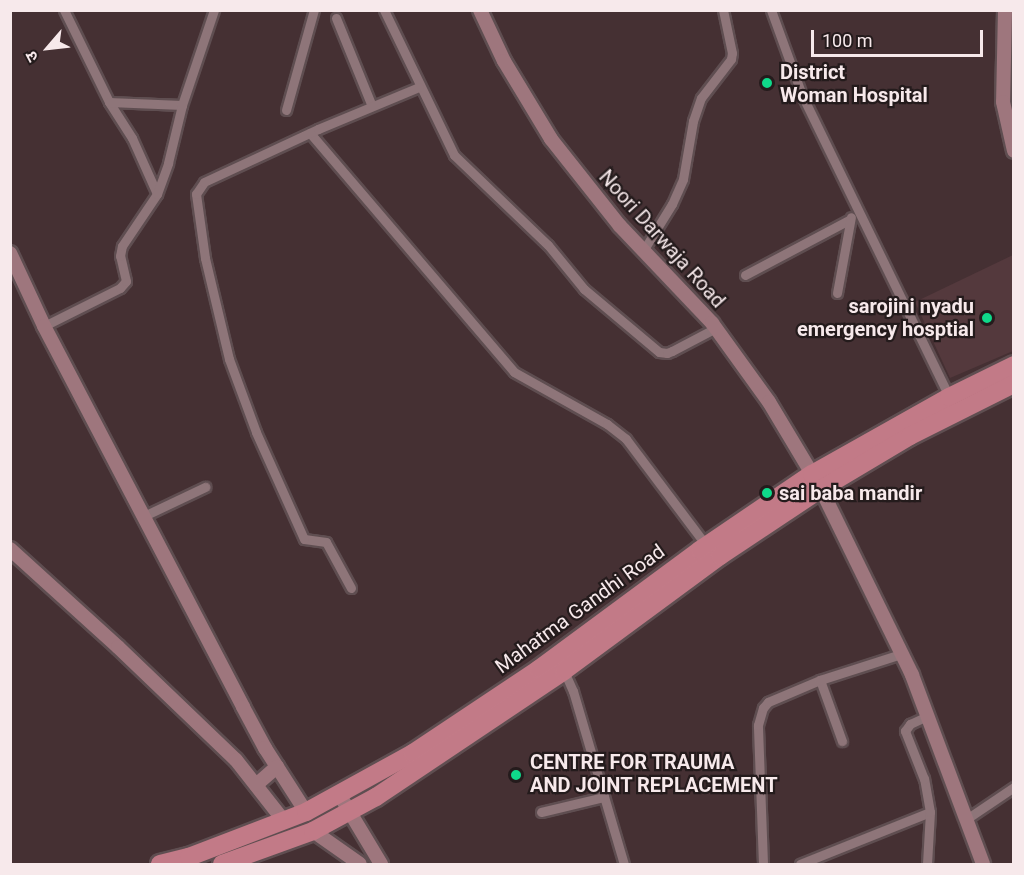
<!DOCTYPE html>
<html>
<head>
<meta charset="utf-8">
<style>
  body { margin:0 }
  #map { position:relative; width:1024px; height:875px; overflow:hidden; background:#453033; font-family:Roboto,"Noto Sans Devanagari",sans-serif }
  div>[style] { position:absolute }
  .built>* { inset:0; background:#54393d }
  .roads { filter:drop-shadow(2px 0 #5f4e51) drop-shadow(-2px 0 #5f4e51) drop-shadow(0 2px #5f4e51) drop-shadow(0 -2px #5f4e51) }
  .street>* { height:9px; margin:-4.5px; padding:0 4.5px; transform-origin:4.5px; border-radius:4.5px; background:#8e7579 }
  .secondary>* { height:14px; margin:-7px; padding:0 7px; transform-origin:7px; border-radius:7px; background:#9e767d }
  .highway>* { height:18px; margin:-9px; padding:0 9px; transform-origin:9px; border-radius:9px; background:#c27a87 }
  .dots>* { width:16px; height:16px; translate:-50% -50%; box-sizing:border-box; border:3px solid #241b1c; border-radius:50% }
  span { translate:-50% -50%; white-space:nowrap; text-align:center; line-height:1.15; -webkit-text-stroke:4.5px #241b1c; paint-order:stroke }
  .poi-label { font-size:20px; color:#f7e9eb; font-weight:700 }
  .left { translate:0 -50%; text-align:left }
  .right { translate:-100% -50%; text-align:right }
  .street-label { font-size:20px; color:#f7e9eb }
  .frame { position:absolute; inset:0; border:12px solid #f7e9eb; pointer-events:none }
  .north { position:absolute; left:18px; top:18px; width:60px; height:60px; -webkit-text-stroke:4px #241b1c; paint-order:stroke; rotate:242deg; font-size:16px; font-weight:700; line-height:24px; text-align:center; color:#f7e9eb }
  .north::after { content:''; display:block; margin:auto; width:21px; height:27px; background:#f7e9eb; clip-path:polygon(50% 0,100% 100%,50% 72%,0 100%) }
  .scale { position:absolute; left:811px; top:30px; width:172px; height:27px; box-sizing:border-box; border:3px solid #f7e9eb; border-top:0; padding-left:8px; font-size:18px; line-height:21px; white-space:nowrap; color:#f7e9eb; -webkit-text-stroke:4px #241b1c; paint-order:stroke }
</style>
</head>
<body>
<div id="map">
  <div class="built">
    <div style="clip-path:polygon(1013px 11px,1013px 10px,1013px 121px,1011px 71px)"></div>
    <div style="clip-path:polygon(1013px 255px,1013px 351px,950px 378px,915px 302px)"></div>
  </div>
  <div class="roads">
    <div class="street">
      <div style="left:64px;top:10px;width:102px;rotate:63.9deg"></div>
      <div style="left:109px;top:102px;width:43px;rotate:57.4deg"></div>
      <div style="left:132px;top:138px;width:61px;rotate:65.9deg"></div>
      <div style="left:384px;top:10px;width:161px;rotate:64.2deg"></div>
      <div style="left:454px;top:155px;width:130px;rotate:43.8deg"></div>
      <div style="left:548px;top:245px;width:57px;rotate:50.7deg"></div>
      <div style="left:584px;top:289px;width:98px;rotate:40deg"></div>
      <div style="left:659px;top:352px;width:8px;rotate:7deg"></div>
      <div style="left:667px;top:353px;width:5px;rotate:-22deg"></div>
      <div style="left:672px;top:351px;width:50px;rotate:-27.6deg"></div>
      <div style="left:771px;top:10px;width:90px;rotate:70deg"></div>
      <div style="left:802px;top:95px;width:336px;rotate:64deg"></div>
      <div style="left:336px;top:18px;width:95px;rotate:67.8deg"></div>
      <div style="left:109px;top:102px;width:73px;rotate:2.4deg"></div>
      <div style="left:286px;top:110px;width:104px;rotate:-74.4deg"></div>
      <div style="left:310px;top:133px;width:314px;rotate:49.5deg"></div>
      <div style="left:514px;top:372px;width:107px;rotate:29.2deg"></div>
      <div style="left:607px;top:424px;width:24px;rotate:38deg"></div>
      <div style="left:626px;top:439px;width:133px;rotate:53deg"></div>
      <div style="left:643px;top:251px;width:55px;rotate:-58.3deg"></div>
      <div style="left:672px;top:204px;width:27px;rotate:-66deg"></div>
      <div style="left:683px;top:179px;width:59px;rotate:-80.2deg"></div>
      <div style="left:693px;top:121px;width:24px;rotate:-71deg"></div>
      <div style="left:701px;top:98px;width:49px;rotate:-52.4deg"></div>
      <div style="left:731px;top:59px;width:6px;rotate:-81deg"></div>
      <div style="left:732px;top:53px;width:44px;rotate:-101.8deg"></div>
      <div style="left:745px;top:275px;width:118px;rotate:-27.9deg"></div>
      <div style="left:837px;top:293px;width:77px;rotate:-79.6deg"></div>
      <div style="left:44px;top:326px;width:85px;rotate:-26.6deg"></div>
      <div style="left:120px;top:288px;width:9px;rotate:-49deg"></div>
      <div style="left:126px;top:281px;width:26px;rotate:-103deg"></div>
      <div style="left:120px;top:256px;width:10px;rotate:-79deg"></div>
      <div style="left:122px;top:246px;width:63px;rotate:-56.1deg"></div>
      <div style="left:157px;top:194px;width:33px;rotate:-70deg"></div>
      <div style="left:168px;top:163px;width:60px;rotate:-76.4deg"></div>
      <div style="left:182px;top:105px;width:100px;rotate:-71.4deg"></div>
      <div style="left:144px;top:516px;width:68px;rotate:-25.4deg"></div>
      <div style="left:351px;top:588px;width:52px;rotate:-118.5deg"></div>
      <div style="left:326px;top:542px;width:22px;rotate:-172deg"></div>
      <div style="left:304px;top:539px;width:117px;rotate:-114.2deg"></div>
      <div style="left:256px;top:432px;width:78px;rotate:-110.3deg"></div>
      <div style="left:229px;top:359px;width:104px;rotate:-103.4deg"></div>
      <div style="left:205px;top:258px;width:65px;rotate:-98deg"></div>
      <div style="left:196px;top:194px;width:14px;rotate:-56deg"></div>
      <div style="left:204px;top:182px;width:126px;rotate:-24.9deg"></div>
      <div style="left:318px;top:129px;width:109px;rotate:-22.6deg"></div>
      <div style="left:564px;top:671px;width:22px;rotate:66deg"></div>
      <div style="left:573px;top:691px;width:180px;rotate:73.6deg"></div>
      <div style="left:820px;top:680px;width:65px;rotate:70.2deg"></div>
      <div style="left:541px;top:812px;width:65px;rotate:-13.4deg"></div>
      <div style="left:965px;top:820px;width:59px;rotate:-34deg"></div>
      <div style="left:763px;top:864px;width:139px;rotate:-92.1deg"></div>
      <div style="left:758px;top:725px;width:18px;rotate:-74deg"></div>
      <div style="left:763px;top:708px;width:8px;rotate:-50deg"></div>
      <div style="left:768px;top:702px;width:56px;rotate:-22.9deg"></div>
      <div style="left:820px;top:680px;width:85px;rotate:-17.8deg"></div>
      <div style="left:800px;top:864px;width:140px;rotate:-21.8deg"></div>
      <div style="left:927px;top:864px;width:52px;rotate:-86.7deg"></div>
      <div style="left:930px;top:812px;width:34px;rotate:-100deg"></div>
      <div style="left:924px;top:779px;width:52px;rotate:-111.6deg"></div>
      <div style="left:905px;top:731px;width:9px;rotate:-54deg"></div>
      <div style="left:910px;top:724px;width:19px;rotate:-25deg"></div>
    </div>
    <div class="secondary">
      <div style="left:480px;top:10px;width:56px;rotate:64.8deg"></div>
      <div style="left:504px;top:61px;width:91px;rotate:58.9deg"></div>
      <div style="left:551px;top:139px;width:111px;rotate:51.6deg"></div>
      <div style="left:620px;top:226px;width:134px;rotate:46.5deg"></div>
      <div style="left:712px;top:323px;width:97px;rotate:54.2deg"></div>
      <div style="left:769px;top:402px;width:101px;rotate:59.1deg"></div>
      <div style="left:821px;top:489px;width:207px;rotate:63.9deg"></div>
      <div style="left:912px;top:675px;width:202px;rotate:69.4deg"></div>
      <div style="left:1005px;top:10px;width:92px;rotate:91.2deg"></div>
      <div style="left:1003px;top:102px;width:50px;rotate:77.3deg"></div>
      <div style="left:10px;top:253px;width:81px;rotate:65deg"></div>
      <div style="left:44px;top:326px;width:430px;rotate:62.4deg"></div>
      <div style="left:243px;top:707px;width:47px;rotate:61.8deg"></div>
      <div style="left:265px;top:748px;width:76px;rotate:57.4deg"></div>
      <div style="left:10px;top:549px;width:146px;rotate:42.2deg"></div>
      <div style="left:118px;top:647px;width:163px;rotate:43.8deg"></div>
      <div style="left:236px;top:760px;width:78px;rotate:51.8deg"></div>
      <div style="left:256px;top:785px;width:28px;rotate:-41deg"></div>
      <div style="left:339px;top:794px;width:82px;rotate:59deg"></div>
      <div style="left:313px;top:831px;width:57px;rotate:35.1deg"></div>
    </div>
    <div class="highway">
      <div style="left:160px;top:864px;width:30px;rotate:-14deg"></div>
      <div style="left:189px;top:857px;width:125px;rotate:-21deg"></div>
      <div style="left:306px;top:812px;width:122px;rotate:-28.9deg"></div>
      <div style="left:413px;top:753px;width:151px;rotate:-33.7deg"></div>
      <div style="left:539px;top:669px;width:200px;rotate:-36.5deg"></div>
      <div style="left:700px;top:550px;width:135px;rotate:-34.2deg"></div>
      <div style="left:812px;top:474px;width:157px;rotate:-29.3deg"></div>
      <div style="left:949px;top:397px;width:72px;rotate:-26.2deg"></div>
      <div style="left:222px;top:864px;width:97px;rotate:-19.9deg"></div>
      <div style="left:313px;top:831px;width:72px;rotate:-28.4deg"></div>
      <div style="left:376px;top:797px;width:226px;rotate:-33.8deg"></div>
      <div style="left:564px;top:671px;width:194px;rotate:-36.4deg"></div>
      <div style="left:720px;top:556px;width:121px;rotate:-33.6deg"></div>
      <div style="left:821px;top:489px;width:104px;rotate:-30.8deg"></div>
      <div style="left:910px;top:436px;width:116px;rotate:-26.6deg"></div>
    </div>
  </div>
  <div class="dots">
    <div style="left:767px;top:83px;background:#0fd98a"></div>
    <div style="left:987px;top:318px;background:#0fd98a"></div>
    <div style="left:767px;top:493px;background:#0fd98a"></div>
    <div style="left:516px;top:775px;background:#0fd98a"></div>
  </div>
  <div class="poi-label">
    <span class="left" style="left:780px;top:84px">District<br>Woman Hospital</span>
    <span class="right" style="left:974px;top:318px">sarojini nyadu<br>emergency hosptial</span>
    <span class="left" style="left:779px;top:493px">sai baba mandir</span>
    <span class="left" style="left:530px;top:774px">CENTRE FOR TRAUMA<br>AND JOINT REPLACEMENT</span>
  </div>
  <div class="street-label">
    <span style="left:662px;top:239px;rotate:48deg">Noori Darwaja Road</span>
    <span style="left:580px;top:609px;rotate:-36deg">Mahatma Gandhi Road</span>
  </div>
  <div class="frame"></div>
  <div class="north">उ</div>
  <div class="scale">100 m</div>
</div>
</body>
</html>
